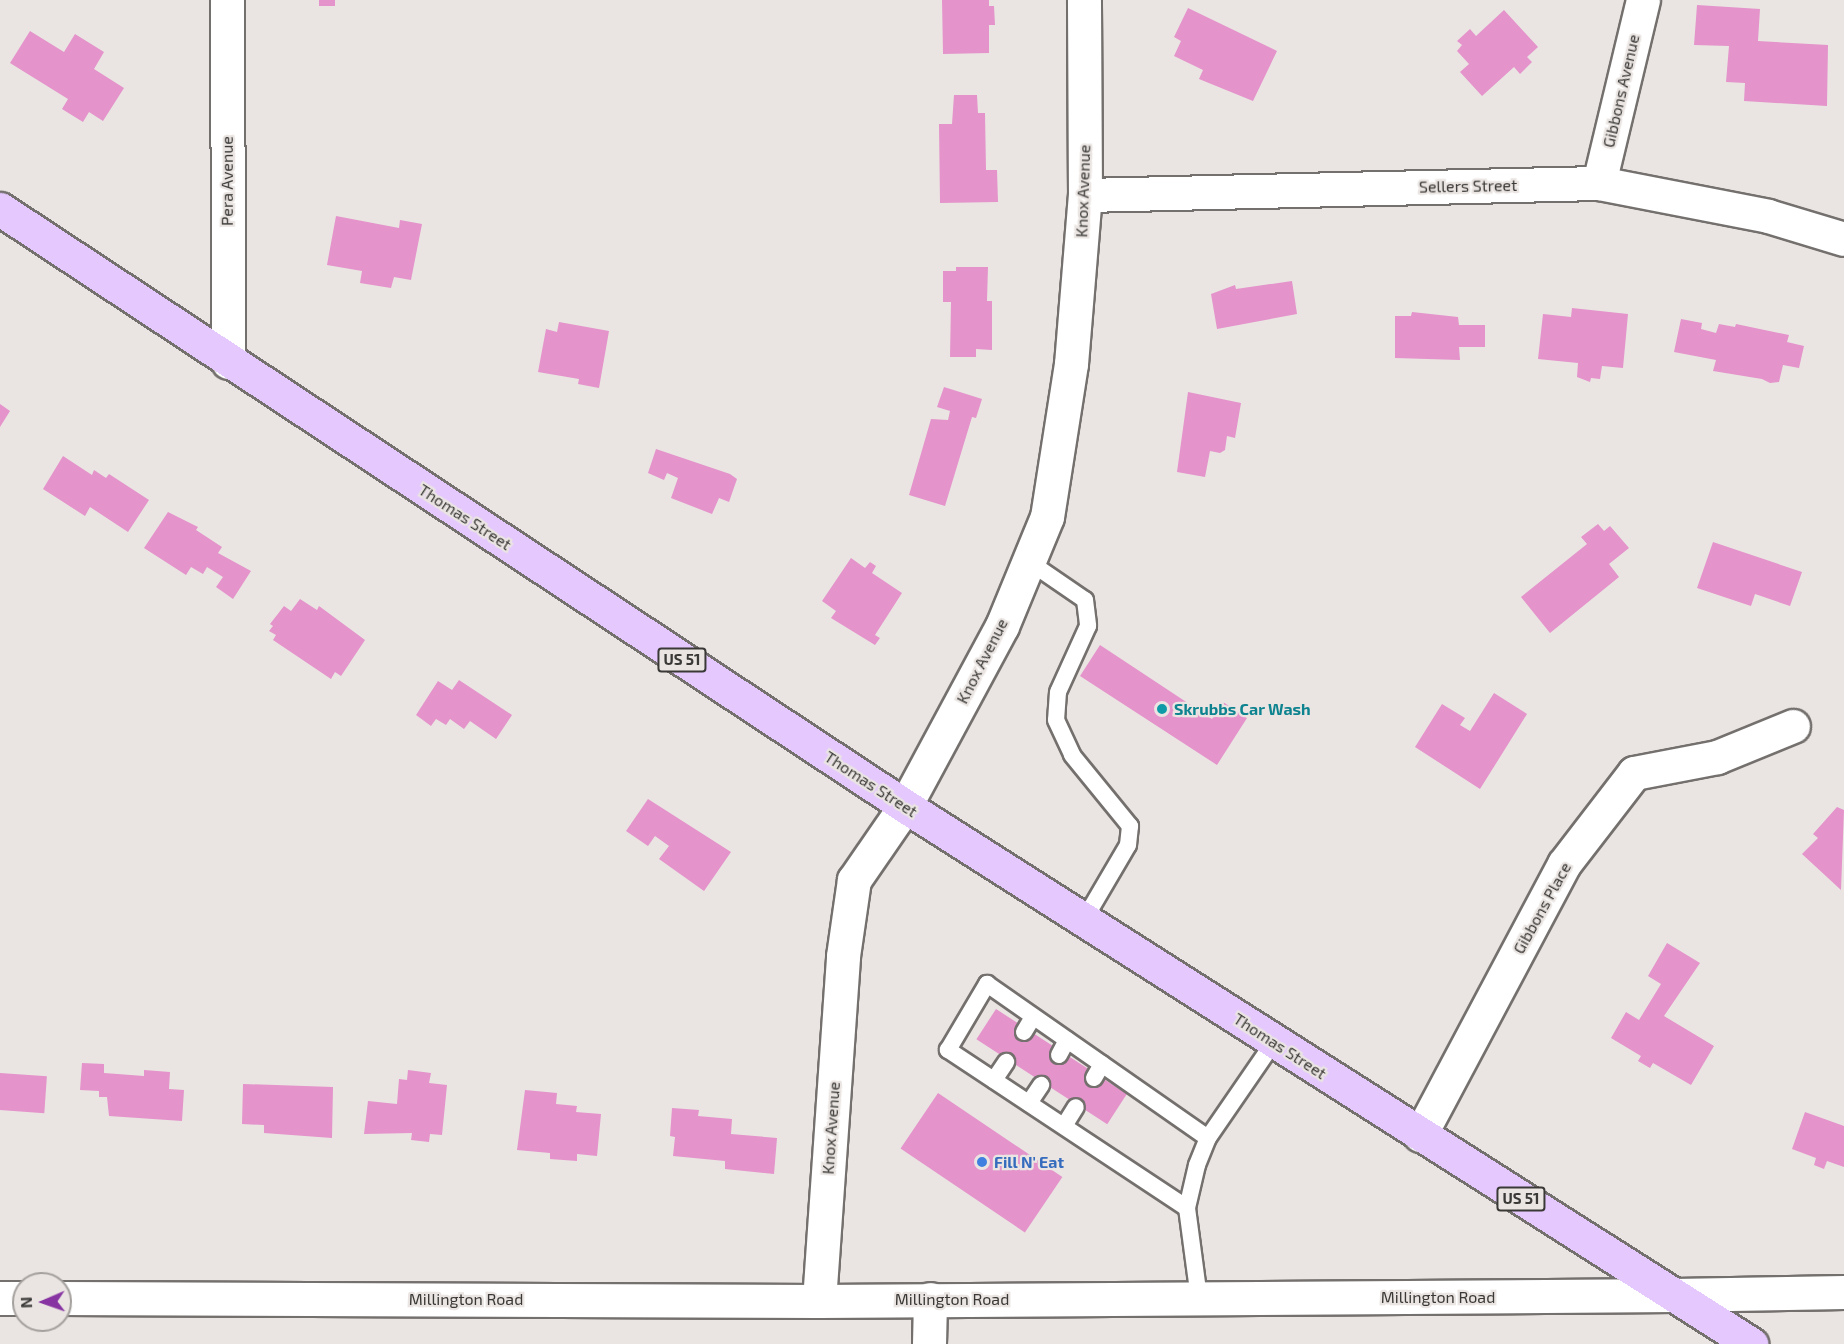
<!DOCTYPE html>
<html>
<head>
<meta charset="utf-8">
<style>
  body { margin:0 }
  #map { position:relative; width:1844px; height:1344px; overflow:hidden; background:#eae5e2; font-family:"Exo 2",sans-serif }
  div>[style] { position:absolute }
  .building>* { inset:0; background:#e493cb; transform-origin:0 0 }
  .roads { filter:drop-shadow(2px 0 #74706e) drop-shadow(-2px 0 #74706e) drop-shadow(0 2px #74706e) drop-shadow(0 -2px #74706e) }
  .service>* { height:16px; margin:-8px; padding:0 8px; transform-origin:8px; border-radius:8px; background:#fff }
  .minor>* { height:33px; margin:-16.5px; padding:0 16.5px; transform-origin:16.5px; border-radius:16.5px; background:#fff }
  .tertiary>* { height:33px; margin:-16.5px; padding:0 16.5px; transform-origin:16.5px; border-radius:16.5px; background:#fff }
  .secondary>* { height:33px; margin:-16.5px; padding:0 16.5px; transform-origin:16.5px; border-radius:16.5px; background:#fff }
  .trunk>* { height:33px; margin:-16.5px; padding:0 16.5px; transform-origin:16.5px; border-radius:16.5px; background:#e4c8fe }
  .dots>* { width:16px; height:16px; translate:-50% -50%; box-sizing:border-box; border:3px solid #eae5e2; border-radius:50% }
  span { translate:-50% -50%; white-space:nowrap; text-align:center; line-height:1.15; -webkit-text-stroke:4.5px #eae5e2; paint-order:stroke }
  .shield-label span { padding:2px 4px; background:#eae5e2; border:2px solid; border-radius:4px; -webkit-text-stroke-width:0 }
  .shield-label { font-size:15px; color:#3a3937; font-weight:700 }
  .street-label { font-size:16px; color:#3a3937 }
  .culture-label { font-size:16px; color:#0d838f; font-weight:700 }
  .left { translate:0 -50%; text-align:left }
  .shop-label { font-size:16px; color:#366cbe; font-weight:700 }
  .north { position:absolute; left:12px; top:1272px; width:60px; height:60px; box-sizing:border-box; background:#eae5e2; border:2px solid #a4a09e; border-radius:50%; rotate:268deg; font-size:16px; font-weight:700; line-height:24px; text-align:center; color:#3a3937 }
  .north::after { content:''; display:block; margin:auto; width:21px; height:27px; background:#8734a2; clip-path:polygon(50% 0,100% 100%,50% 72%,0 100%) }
</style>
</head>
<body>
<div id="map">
  <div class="building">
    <div style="left:319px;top:0;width:16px;height:6px"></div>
    <div style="clip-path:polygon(942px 0,989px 0,989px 6px,994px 6px,995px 25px,989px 25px,989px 53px,943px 54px)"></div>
    <div style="clip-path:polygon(1697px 5px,1760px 9px,1758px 41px,1828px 45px,1827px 106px,1744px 101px,1745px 83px,1726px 82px,1729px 46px,1694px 45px)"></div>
    <div style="clip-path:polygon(1188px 8px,1277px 51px,1253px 101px,1199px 79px,1203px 70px,1174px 56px,1181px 41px,1174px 37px)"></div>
    <div style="clip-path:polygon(1504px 10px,1538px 47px,1527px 57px,1532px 62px,1520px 74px,1514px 67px,1482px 96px,1460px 72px,1469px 64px,1457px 51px,1462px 45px,1457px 41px,1470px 29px,1476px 36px)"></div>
    <div style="clip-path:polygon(30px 31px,64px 52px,75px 34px,104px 52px,94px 69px,124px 88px,103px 121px,89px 112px,83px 122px,62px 109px,68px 99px,10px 63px)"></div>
    <div style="clip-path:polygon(954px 95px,977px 95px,978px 113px,985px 113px,986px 170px,997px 170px,998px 202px,940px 203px,939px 124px,952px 124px)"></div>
    <div style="clip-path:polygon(336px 216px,399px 228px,400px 220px,422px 224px,411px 280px,394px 277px,391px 288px,360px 283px,362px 271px,327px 265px)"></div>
    <div style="clip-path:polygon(956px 267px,988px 267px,987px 301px,992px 301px,992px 350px,976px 349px,976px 357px,950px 357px,951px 302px,943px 302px,943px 271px,956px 271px)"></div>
    <div style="clip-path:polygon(1292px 281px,1297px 314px,1217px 329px,1211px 294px,1235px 285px,1236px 289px)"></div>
    <div style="clip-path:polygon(1572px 308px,1628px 314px,1623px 368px,1602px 366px,1600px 379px,1591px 378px,1590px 382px,1577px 377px,1578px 363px,1538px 359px,1543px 314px,1571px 317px)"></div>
    <div style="clip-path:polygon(1412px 312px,1458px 317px,1459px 325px,1485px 325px,1485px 347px,1459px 347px,1460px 360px,1395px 358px,1395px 316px,1411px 316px)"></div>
    <div style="clip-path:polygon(1681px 319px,1702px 323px,1701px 329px,1716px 333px,1719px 324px,1735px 327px,1736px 324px,1789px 335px,1787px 342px,1804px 346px,1799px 368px,1783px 365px,1779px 382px,1770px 383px,1762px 379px,1713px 371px,1716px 360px,1674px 352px)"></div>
    <div style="clip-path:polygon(559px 322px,609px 331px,599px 388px,578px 384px,579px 379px,538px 372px,546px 329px,557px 332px)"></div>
    <div style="clip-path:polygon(944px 387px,982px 399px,976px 418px,972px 417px,945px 506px,909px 495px,931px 419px,948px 420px,950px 411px,937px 407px)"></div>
    <div style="clip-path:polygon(1188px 392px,1241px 403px,1235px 438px,1227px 436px,1225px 450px,1220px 453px,1210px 451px,1205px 477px,1177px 472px)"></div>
    <div style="clip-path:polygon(0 404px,10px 411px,0 427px)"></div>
    <div style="clip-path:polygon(656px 449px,730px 474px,737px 479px,729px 502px,719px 498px,712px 514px,671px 498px,678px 478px,667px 473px,664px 480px,648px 473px)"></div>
    <div style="clip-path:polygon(63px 456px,92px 475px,94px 470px,106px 478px,109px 474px,149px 500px,128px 532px,90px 507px,85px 516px,43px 489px)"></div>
    <div style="clip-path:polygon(168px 512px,198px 527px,196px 530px,222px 547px,218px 553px,251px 571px,233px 599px,216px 587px,223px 577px,207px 567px,203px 574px,191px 567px,186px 575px,144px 548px)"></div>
    <div style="clip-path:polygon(1598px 524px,1604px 531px,1610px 526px,1629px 548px,1609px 564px,1619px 577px,1550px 633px,1521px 597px,1587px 544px,1581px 537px)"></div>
    <div style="clip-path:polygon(1713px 542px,1802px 572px,1790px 606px,1755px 594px,1751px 606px,1697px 588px)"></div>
    <div style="clip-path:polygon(851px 558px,865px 568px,870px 562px,876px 566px,872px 573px,902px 593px,875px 635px,880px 638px,875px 645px,831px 618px,836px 611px,822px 601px)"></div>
    <div style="clip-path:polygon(300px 599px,317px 610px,319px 606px,365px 640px,341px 676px,335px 672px,331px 679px,273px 640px,276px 635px,269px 631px,273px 626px,270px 624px,284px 606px,291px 611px)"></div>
    <div style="clip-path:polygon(1100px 645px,1212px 719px,1223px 702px,1247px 718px,1217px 765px,1080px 676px)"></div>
    <div style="clip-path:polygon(459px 680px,512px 715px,496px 739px,470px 721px,464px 729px,450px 719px,446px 725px,436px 719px,431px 726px,416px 715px,438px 681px,452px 690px)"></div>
    <div style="clip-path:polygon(1494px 693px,1527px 714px,1480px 789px,1415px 747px,1442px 704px,1465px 718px,1460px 725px,1470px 731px)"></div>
    <div style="clip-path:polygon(648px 799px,731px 852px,704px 891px,659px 859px,669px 846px,655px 836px,648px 846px,626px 831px)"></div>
    <div style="clip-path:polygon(1837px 807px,1844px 810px,1841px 890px,1802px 854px,1818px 838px,1813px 834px)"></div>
    <div style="clip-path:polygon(1667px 943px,1700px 963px,1664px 1016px,1714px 1046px,1691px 1085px,1653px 1063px,1650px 1068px,1638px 1061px,1641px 1056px,1611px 1038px,1626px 1012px,1639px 1020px,1661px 984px,1648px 976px)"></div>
    <div style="left:996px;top:1009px;width:156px;height:36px;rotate:33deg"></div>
    <div style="clip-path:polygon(82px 1063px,104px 1064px,104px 1073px,144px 1076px,144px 1070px,170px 1072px,169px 1089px,184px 1090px,182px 1121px,109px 1116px,107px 1097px,99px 1097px,99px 1091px,80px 1090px)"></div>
    <div style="clip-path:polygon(408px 1070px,431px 1073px,429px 1083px,447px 1085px,442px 1135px,430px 1134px,429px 1142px,411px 1140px,412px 1133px,364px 1134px,368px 1101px,397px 1104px,399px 1079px,407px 1080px)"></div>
    <div style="left:0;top:1073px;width:47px;height:37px;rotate:4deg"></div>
    <div style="clip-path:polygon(243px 1084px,333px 1087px,332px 1138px,264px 1133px,264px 1125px,242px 1124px)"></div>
    <div style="clip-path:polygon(525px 1090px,557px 1093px,556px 1104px,577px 1106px,576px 1112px,601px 1114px,597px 1156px,577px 1154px,577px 1161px,550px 1159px,550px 1153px,517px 1150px)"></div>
    <div style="left:938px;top:1093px;width:150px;height:67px;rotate:34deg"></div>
    <div style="clip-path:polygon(672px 1108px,699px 1110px,698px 1116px,732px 1119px,731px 1134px,777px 1138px,774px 1174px,725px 1169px,725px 1161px,673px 1156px,675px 1137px,670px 1136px)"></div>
    <div style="clip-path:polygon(1805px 1112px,1844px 1126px,1844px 1167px,1827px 1161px,1824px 1169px,1814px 1165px,1816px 1158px,1792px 1149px)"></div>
  </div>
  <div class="roads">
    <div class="service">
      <div style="left:1028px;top:561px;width:69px;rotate:34.4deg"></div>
      <div style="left:1085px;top:600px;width:26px;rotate:83deg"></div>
      <div style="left:1088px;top:626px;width:72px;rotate:114.4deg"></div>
      <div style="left:1058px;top:692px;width:28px;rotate:94deg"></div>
      <div style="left:1056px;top:720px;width:38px;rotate:65deg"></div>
      <div style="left:1072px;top:755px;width:92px;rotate:50.8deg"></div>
      <div style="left:1130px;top:826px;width:19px;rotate:96deg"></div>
      <div style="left:1128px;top:845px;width:87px;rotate:120.4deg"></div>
      <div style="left:1024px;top:1032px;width:17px;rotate:-59deg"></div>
      <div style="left:1059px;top:1055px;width:17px;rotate:-62deg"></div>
      <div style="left:1094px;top:1078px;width:16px;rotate:-60deg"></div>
      <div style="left:994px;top:1080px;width:22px;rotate:-56deg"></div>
      <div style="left:1029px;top:1103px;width:22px;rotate:-56deg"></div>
      <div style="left:1064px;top:1126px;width:22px;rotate:-58deg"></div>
      <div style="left:1187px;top:1208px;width:287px;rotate:-146.5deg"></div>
      <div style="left:948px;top:1050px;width:77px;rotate:-59.4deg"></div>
      <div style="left:987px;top:984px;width:269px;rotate:34.9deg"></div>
      <div style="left:1199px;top:1298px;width:91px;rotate:-97.6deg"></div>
      <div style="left:1187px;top:1208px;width:44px;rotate:-76.9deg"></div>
      <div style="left:1197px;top:1165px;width:29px;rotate:-68deg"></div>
      <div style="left:1208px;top:1138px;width:116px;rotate:-55.5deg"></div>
    </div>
    <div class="minor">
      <div style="left:227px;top:0;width:362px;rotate:89.8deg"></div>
      <div style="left:1599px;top:183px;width:188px;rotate:-76.5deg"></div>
      <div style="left:1085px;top:195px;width:514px;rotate:-1.34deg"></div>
      <div style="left:1599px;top:183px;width:172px;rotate:11deg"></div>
      <div style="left:1768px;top:216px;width:79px;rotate:16.8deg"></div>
      <div style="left:1420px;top:1135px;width:307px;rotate:-62deg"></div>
      <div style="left:1564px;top:864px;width:115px;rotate:-52.4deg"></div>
      <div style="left:1634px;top:773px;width:85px;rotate:-10.9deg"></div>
      <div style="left:1717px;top:757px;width:82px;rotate:-22.2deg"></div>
      <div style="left:819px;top:1301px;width:346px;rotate:-86deg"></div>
      <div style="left:843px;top:956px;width:77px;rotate:-81.8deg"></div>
      <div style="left:854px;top:880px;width:90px;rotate:-55.4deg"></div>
      <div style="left:905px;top:806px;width:204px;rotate:-61.7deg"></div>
      <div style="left:1002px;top:626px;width:118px;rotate:-67.6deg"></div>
      <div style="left:1047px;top:517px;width:155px;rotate:-81.1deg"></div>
      <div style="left:1071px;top:364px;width:170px;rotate:-85.3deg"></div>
      <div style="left:1085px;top:195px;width:195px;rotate:-90.3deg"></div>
      <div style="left:929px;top:1344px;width:45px;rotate:-88.7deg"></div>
    </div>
    <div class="tertiary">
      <div style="left:0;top:1298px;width:24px"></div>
      <div style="left:60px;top:1298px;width:759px;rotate:0.23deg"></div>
      <div style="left:819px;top:1301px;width:855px;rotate:-0.4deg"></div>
    </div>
    <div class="secondary">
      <div style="left:1674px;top:1295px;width:170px;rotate:-1deg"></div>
    </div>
    <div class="trunk">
      <div style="left:0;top:209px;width:1084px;rotate:33.41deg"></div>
      <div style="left:905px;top:806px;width:1003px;rotate:32.45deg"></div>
    </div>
  </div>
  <div class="dots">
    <div style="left:1162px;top:709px;background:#0f9aa8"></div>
    <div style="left:982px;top:1162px;background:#3f7fe0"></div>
  </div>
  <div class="shield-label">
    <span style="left:682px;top:660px">US 51</span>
    <span style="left:1521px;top:1199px">US 51</span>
  </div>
  <div class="street-label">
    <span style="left:1621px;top:91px;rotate:-77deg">Gibbons Avenue</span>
    <span style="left:227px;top:181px;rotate:-90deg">Pera Avenue</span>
    <span style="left:1468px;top:186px;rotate:-1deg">Sellers Street</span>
    <span style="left:1083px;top:191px;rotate:-88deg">Knox Avenue</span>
    <span style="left:465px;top:517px;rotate:33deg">Thomas Street</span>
    <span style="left:982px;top:661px;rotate:-63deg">Knox Avenue</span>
    <span style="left:871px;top:784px;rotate:33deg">Thomas Street</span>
    <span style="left:1542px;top:908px;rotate:-61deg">Gibbons Place</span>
    <span style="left:1280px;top:1046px;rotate:33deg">Thomas Street</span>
    <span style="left:831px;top:1128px;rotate:-86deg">Knox Avenue</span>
    <span style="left:1438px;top:1297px">Millington Road</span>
    <span style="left:466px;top:1299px">Millington Road</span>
    <span style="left:952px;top:1299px">Millington Road</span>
  </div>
  <div class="culture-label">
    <span class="left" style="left:1174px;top:709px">Skrubbs Car Wash</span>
  </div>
  <div class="shop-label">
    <span class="left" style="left:994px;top:1162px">Fill N' Eat</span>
  </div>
  <div class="north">N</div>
</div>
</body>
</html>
